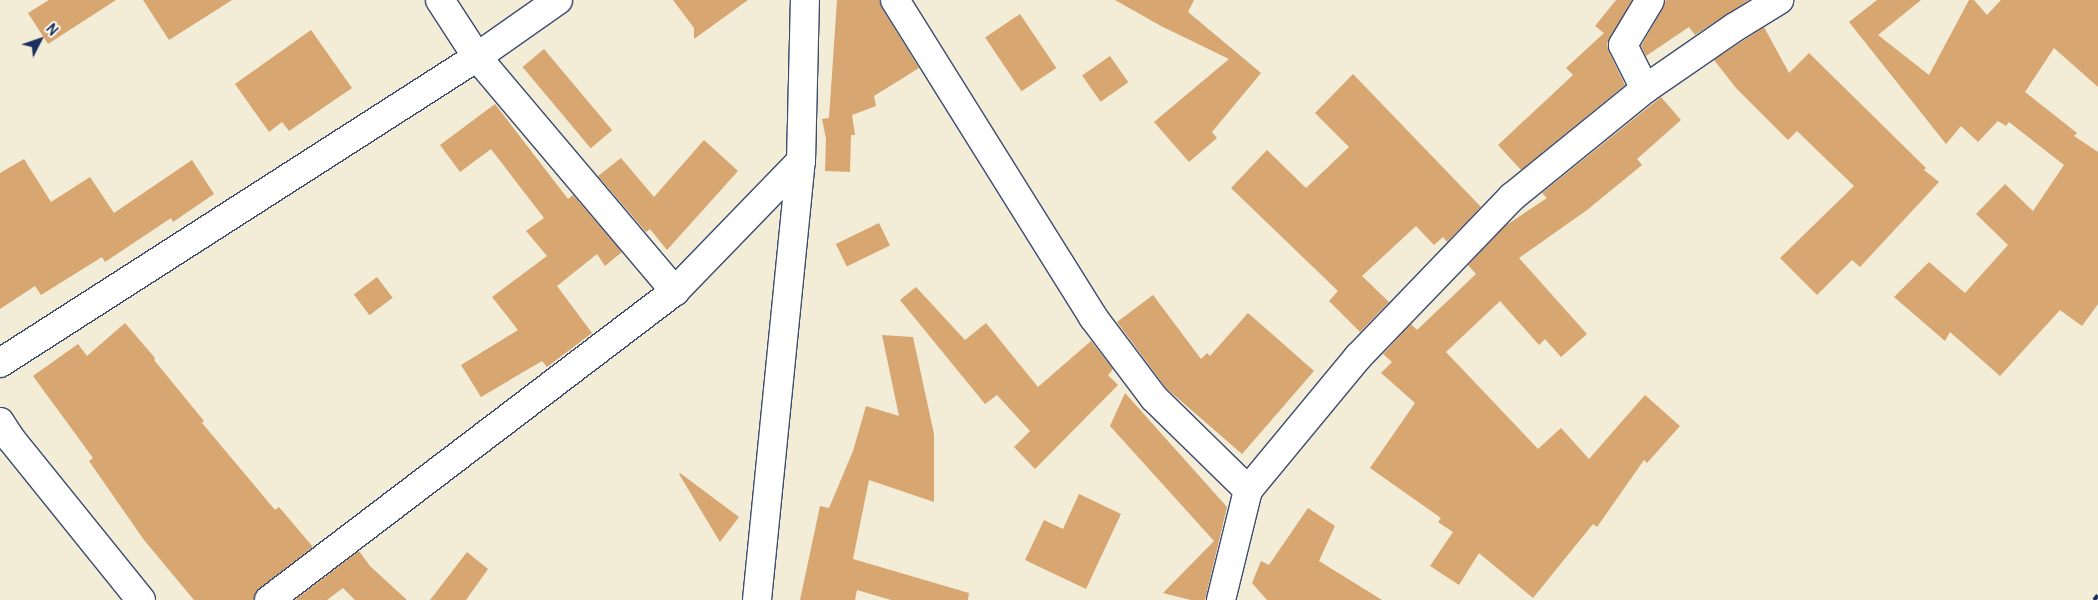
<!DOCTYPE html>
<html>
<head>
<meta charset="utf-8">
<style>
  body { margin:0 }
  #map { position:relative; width:2098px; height:600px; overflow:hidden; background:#f3edd7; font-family:Pangolin,sans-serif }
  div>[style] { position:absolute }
  .building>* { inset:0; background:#d7a671; transform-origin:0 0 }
  .roads { filter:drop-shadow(1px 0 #3b4c70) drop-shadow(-1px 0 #3b4c70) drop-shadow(0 1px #3b4c70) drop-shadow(0 -1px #3b4c70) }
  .minor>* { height:28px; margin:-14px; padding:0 14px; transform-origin:14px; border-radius:14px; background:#fff }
  .trunk>* { height:28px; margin:-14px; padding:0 14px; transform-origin:14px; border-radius:14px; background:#fff }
  .rail>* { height:4px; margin-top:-2px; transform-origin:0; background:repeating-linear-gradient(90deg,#1b2f5e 0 8px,transparent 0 12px) }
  span { translate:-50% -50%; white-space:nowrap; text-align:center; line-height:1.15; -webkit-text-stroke:4px #fbf7ec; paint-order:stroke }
  .north { position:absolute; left:15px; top:15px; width:50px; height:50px; -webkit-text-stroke:4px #fbf7ec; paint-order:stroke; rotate:49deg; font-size:14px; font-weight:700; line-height:20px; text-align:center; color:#1b2f5e }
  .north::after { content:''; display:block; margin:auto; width:18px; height:22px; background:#1b2f5e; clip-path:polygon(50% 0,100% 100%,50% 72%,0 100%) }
</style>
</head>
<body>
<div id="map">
  <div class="building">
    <div style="clip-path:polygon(49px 0,116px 0,48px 44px,28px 13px)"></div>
    <div style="clip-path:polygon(143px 0,232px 0,169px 40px)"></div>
    <div style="clip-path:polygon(673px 0,748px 0,694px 39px,694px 28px)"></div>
    <div style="clip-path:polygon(837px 0,879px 0,882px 8px,919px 68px,874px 96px,876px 106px,852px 115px,855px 135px,851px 135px,850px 172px,825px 171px,826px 139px,822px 119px,829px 118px)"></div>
    <div style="clip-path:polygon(1115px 0,1194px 0,1188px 12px,1261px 73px,1212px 132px,1217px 138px,1189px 162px,1154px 122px,1229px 59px,1161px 26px)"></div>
    <div style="clip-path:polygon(1616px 0,1632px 0,1607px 44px,1609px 52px,1625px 85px,1521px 170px,1498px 145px,1573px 75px,1566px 68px,1604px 33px,1595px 26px)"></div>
    <div style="clip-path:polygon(1666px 0,1749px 0,1695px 35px,1689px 27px,1646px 56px,1641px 46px,1663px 8px)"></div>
    <div style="clip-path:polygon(1877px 0,1921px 0,1878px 35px,1929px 75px,1969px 0,1974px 0,1987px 15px,2001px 0,2098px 0,2098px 87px,2054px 48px,2025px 92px,2077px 133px,2074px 136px,2098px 152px,2098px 304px,2082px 326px,2060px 310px,2000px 376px,1950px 332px,1945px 341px,1894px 297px,1929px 262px,1965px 293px,2008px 245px,1976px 214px,2005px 184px,2033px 211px,2064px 165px,2009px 122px,2006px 126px,1998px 121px,1978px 142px,1961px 126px,1946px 144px,1849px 22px)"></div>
    <div style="left:1020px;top:14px;width:65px;height:42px;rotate:56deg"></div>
    <div style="clip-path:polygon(1764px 27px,1789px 73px,1809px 53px,1926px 168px,1924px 170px,1939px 182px,1860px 267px,1852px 260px,1817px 295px,1780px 258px,1854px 186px,1797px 131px,1788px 140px,1736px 88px,1714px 60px)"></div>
    <div style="clip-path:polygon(311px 30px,352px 88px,289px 131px,282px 122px,269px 132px,235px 84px)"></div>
    <div style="left:544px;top:49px;width:106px;height:28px;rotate:50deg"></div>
    <div style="left:1110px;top:56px;width:32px;height:34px;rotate:55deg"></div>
    <div style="clip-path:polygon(1353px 74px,1481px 207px,1447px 242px,1443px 237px,1434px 245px,1416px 226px,1362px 276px,1389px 302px,1360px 332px,1329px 301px,1338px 291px,1231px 188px,1267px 150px,1306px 188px,1349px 147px,1315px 113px)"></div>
    <div style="clip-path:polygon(1661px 97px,1681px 120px,1637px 159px,1642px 165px,1587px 210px,1519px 258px,1587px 334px,1561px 357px,1545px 339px,1539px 345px,1500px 301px,1446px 352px,1538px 449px,1561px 428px,1589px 459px,1645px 395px,1680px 426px,1647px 463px,1644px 460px,1597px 527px,1593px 524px,1533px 598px,1479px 553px,1459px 585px,1430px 566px,1453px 532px,1438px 522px,1441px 518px,1370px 468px,1415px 403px,1381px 373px,1392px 362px,1383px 354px,1411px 324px,1417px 330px,1476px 274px,1468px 265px,1505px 226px,1547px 198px,1542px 193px)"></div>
    <div style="clip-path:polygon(495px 104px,568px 199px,573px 195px,622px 252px,605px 266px,597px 254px,557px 286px,592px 333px,547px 367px,542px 361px,481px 397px,461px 365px,518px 330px,492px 297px,547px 256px,526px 231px,544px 218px,491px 149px,460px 172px,440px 145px)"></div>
    <div style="clip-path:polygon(704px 140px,738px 171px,667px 250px,650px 229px,646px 232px,598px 176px,621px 158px,654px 197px)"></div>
    <div style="clip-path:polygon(24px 159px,51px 202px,90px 177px,114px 213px,192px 160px,214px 194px,173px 222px,171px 218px,105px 262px,102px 257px,41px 295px,35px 286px,0 309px,0 173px)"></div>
    <div style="left:879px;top:223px;width:25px;height:48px;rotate:64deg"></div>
    <div style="left:377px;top:277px;width:26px;height:29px;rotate:53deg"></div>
    <div style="clip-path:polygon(916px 287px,965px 340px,986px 323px,1038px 387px,1091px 341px,1113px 369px,1108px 375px,1118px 385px,1035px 469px,1014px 447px,1030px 431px,997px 395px,985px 404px,900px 300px)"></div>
    <div style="clip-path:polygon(1153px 295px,1201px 359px,1207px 353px,1210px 356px,1248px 313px,1314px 371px,1242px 454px,1166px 388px,1117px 322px)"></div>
    <div style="clip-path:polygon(125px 323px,155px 358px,154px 360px,204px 421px,202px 423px,275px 510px,279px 507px,313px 547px,260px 588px,254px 600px,194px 600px,144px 540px,89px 461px,93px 458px,33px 376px,78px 344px,87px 356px)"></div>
    <div style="clip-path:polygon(882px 335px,913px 337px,934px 434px,934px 502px,869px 480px,853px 559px,969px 593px,968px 600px,891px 600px,857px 590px,855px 600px,800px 600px,820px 506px,829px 508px,853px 451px,866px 406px,899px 416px)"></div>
    <div style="clip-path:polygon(1125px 393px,1227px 507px,1205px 600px,1191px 600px,1163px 593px,1214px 541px,1110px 426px)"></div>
    <div style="clip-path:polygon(680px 473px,739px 517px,720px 542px,679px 474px)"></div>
    <div style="clip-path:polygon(1079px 494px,1121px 514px,1086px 589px,1025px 560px,1044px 520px,1063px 529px)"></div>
    <div style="clip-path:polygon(1308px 508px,1335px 526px,1319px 561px,1382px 600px,1267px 600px,1252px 583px,1261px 561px,1269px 565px)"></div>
    <div style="clip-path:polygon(359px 551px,370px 566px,407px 600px,355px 600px,343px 588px,327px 600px,295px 600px)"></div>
    <div style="clip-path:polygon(467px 552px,488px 569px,466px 600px,430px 600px)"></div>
  </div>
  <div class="roads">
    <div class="minor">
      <div style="left:440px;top:0;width:68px;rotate:57deg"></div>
      <div style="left:477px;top:57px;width:307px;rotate:49.8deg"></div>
      <div style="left:675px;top:291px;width:181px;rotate:-45.9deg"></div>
      <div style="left:895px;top:0;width:374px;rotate:58deg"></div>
      <div style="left:1093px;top:317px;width:101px;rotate:53deg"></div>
      <div style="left:1154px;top:398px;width:132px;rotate:44.4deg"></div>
      <div style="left:1645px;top:89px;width:49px;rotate:-116.6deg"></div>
      <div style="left:1623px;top:45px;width:52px;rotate:-59deg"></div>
      <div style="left:0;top:363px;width:567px;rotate:-32.68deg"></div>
      <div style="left:477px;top:57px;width:99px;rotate:-35.1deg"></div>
      <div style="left:269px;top:600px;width:510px;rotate:-37.27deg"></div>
      <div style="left:757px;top:600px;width:441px;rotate:-84.3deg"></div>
      <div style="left:801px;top:161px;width:161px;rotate:-88.6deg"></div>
      <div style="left:1221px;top:600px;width:113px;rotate:-76.2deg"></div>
      <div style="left:1248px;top:490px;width:173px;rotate:-50.4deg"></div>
      <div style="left:1358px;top:357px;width:222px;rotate:-46.1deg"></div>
      <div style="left:1512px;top:197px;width:171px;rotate:-39.1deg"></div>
      <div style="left:1645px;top:89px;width:109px;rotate:-34.6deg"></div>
      <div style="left:1735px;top:27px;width:52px;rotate:-31.5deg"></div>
    </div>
    <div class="trunk">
      <div style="left:0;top:422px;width:20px;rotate:57deg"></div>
      <div style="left:11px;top:439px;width:207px;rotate:51.1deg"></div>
    </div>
  </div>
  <div class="rail">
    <div style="left:2094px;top:600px;width:6px;rotate:-51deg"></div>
  </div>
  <div class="north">N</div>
</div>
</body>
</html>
